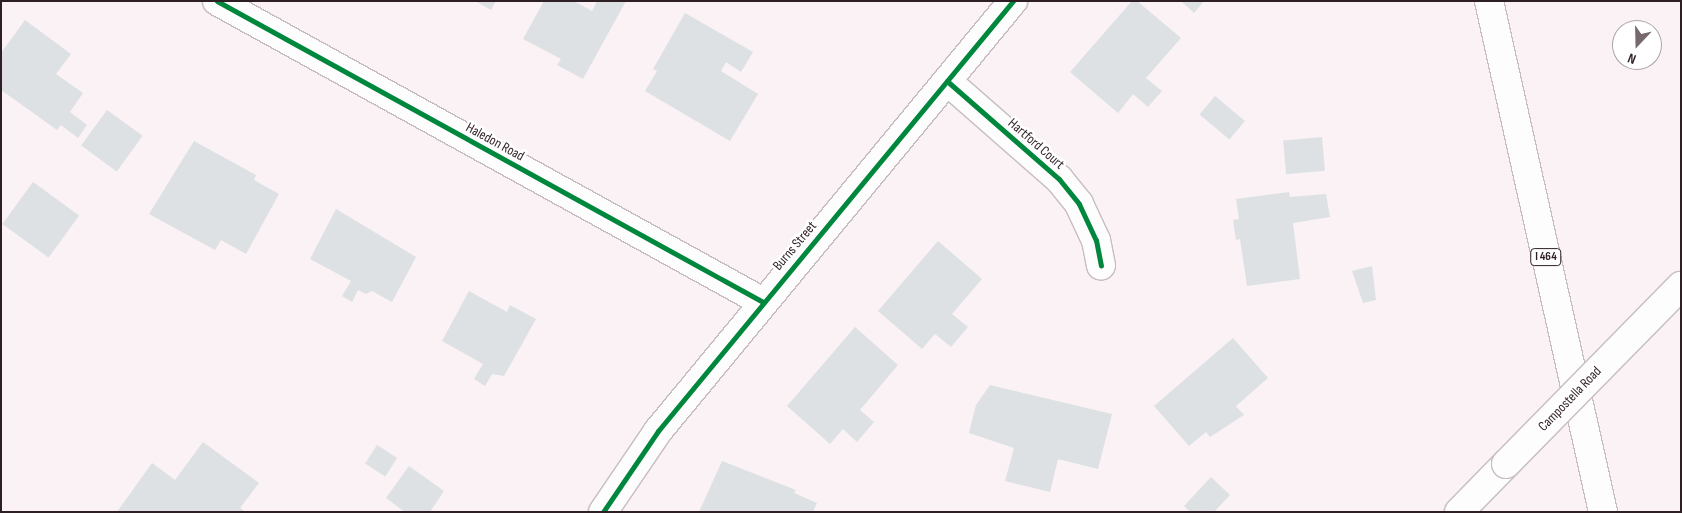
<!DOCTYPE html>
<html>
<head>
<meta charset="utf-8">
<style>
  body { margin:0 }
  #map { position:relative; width:1682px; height:513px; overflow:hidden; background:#faf2f4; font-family:"Sofia Sans Condensed",sans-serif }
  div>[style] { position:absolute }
  .building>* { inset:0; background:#dde1e4; transform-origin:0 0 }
  .roads { filter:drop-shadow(1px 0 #c7bdc0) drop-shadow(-1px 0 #c7bdc0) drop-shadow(0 1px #c7bdc0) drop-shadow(0 -1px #c7bdc0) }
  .street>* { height:28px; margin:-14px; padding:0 14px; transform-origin:14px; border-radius:14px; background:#fefdfd }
  .secondary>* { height:28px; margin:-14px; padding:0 14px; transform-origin:14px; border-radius:14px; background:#fefdfd }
  .highway>* { height:28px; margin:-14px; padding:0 14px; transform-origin:14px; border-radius:14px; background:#fefdfd }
  .bridges { filter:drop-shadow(1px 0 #c7bdc0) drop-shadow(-1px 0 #c7bdc0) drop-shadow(0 1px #c7bdc0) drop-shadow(0 -1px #c7bdc0) }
  .secondary-bridge>* { height:28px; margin:-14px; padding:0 14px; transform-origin:14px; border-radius:14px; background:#fefdfd }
  .cycleway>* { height:5px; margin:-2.5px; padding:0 2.5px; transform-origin:2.5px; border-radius:2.5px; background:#00873e }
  span { translate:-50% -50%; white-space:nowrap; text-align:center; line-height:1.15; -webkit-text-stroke:5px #fff; paint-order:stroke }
  .shield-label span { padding:1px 4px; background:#fff; border:1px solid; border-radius:4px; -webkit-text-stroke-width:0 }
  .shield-label { font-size:12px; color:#2d1f24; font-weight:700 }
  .street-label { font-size:14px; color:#2d1f24 }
  .frame { position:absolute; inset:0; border:2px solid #2d1f24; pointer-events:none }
  .north { position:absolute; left:1612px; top:20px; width:50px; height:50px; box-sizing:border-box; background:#fff; border:1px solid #aba5a7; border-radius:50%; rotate:201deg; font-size:14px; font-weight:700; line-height:20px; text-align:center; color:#2d1f24 }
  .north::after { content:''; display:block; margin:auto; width:18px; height:22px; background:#75696d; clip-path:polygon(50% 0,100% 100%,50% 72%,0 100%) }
</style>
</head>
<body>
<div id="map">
  <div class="building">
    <div style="clip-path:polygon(475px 1px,496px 1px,491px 10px)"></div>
    <div style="clip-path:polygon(544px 1px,574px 1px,592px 11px,597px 1px,626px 1px,583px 79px,557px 65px,561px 59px,523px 39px)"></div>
    <div style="clip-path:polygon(1132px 1px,1137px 1px,1181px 38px,1146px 78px,1162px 91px,1148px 107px,1133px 94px,1118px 113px,1070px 72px)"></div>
    <div style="clip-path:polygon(1181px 1px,1204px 1px,1194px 13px)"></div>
    <div style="clip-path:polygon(685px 13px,753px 52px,741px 72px,726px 62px,721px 71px,758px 94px,730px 141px,645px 91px,657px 71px,653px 69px)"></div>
    <div style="clip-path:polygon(25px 20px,71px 54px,56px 74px,83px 93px,70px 112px,87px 125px,78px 138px,61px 125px,57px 130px,1px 90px,1px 53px)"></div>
    <div style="left:1215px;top:96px;width:39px;height:24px;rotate:40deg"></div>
    <div style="left:107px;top:110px;width:44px;height:44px;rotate:36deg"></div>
    <div style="left:1322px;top:137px;width:34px;height:39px;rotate:85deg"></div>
    <div style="clip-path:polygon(194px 141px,256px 175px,254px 180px,279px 194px,246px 254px,221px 240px,215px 250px,149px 214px)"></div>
    <div style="left:33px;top:182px;width:57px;height:52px;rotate:36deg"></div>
    <div style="clip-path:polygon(1289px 192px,1290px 197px,1326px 194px,1330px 217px,1293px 223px,1300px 279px,1247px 286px,1240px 239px,1236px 240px,1233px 220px,1239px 219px,1236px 199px)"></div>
    <div style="clip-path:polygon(336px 209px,416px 257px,392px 302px,372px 291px,366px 294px,358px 290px,352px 302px,342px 296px,351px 281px,310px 259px)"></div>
    <div style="clip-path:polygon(938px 241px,982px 279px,952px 314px,968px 327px,951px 347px,935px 334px,922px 349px,878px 311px)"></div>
    <div style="clip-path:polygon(1372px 266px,1376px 300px,1363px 303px,1352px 271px)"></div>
    <div style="clip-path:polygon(469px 291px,507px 312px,510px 305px,536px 319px,504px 376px,492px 374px,485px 386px,474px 379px,483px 364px,442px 341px)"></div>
    <div style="clip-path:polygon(855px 327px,898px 365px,860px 410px,874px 422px,857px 442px,843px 429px,830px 444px,787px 406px)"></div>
    <div style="clip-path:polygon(1233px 338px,1268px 378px,1236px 406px,1244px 415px,1210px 437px,1206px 432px,1189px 446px,1154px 406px)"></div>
    <div style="clip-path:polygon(990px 385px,1112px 414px,1098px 469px,1058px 459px,1050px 492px,1005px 481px,1014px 448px,969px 433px,976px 405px)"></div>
    <div style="clip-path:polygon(203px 442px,259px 483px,240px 508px,245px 512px,117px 512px,152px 463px,175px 480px)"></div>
    <div style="left:377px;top:445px;width:24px;height:22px;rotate:33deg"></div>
    <div style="clip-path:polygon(722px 461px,796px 490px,794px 493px,817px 503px,813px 512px,699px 512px)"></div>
    <div style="clip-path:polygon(409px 466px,444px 491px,430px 512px,405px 512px,386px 498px)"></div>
    <div style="clip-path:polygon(1211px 477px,1230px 495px,1214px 512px,1190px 512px,1184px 506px)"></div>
  </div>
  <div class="roads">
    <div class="street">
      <div style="left:217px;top:1px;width:623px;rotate:28.87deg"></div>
      <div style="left:947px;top:81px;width:149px;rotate:41.2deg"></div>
      <div style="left:1059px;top:179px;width:32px;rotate:51deg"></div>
      <div style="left:1079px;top:204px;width:40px;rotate:65deg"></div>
      <div style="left:1096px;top:240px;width:26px;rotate:79deg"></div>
      <div style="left:603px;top:512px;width:98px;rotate:-55.8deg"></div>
      <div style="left:658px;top:431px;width:558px;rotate:-50.46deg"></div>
    </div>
    <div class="secondary">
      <div style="left:1459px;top:512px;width:67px;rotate:-45.6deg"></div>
    </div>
    <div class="highway">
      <div style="left:1489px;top:1px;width:524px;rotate:77.42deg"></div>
    </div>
  </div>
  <div class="bridges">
    <div class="secondary-bridge">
      <div style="left:1506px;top:464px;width:250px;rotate:-45.5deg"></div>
    </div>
  </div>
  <div class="cycleway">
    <div style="left:217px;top:1px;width:623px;rotate:28.87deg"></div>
    <div style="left:947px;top:81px;width:149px;rotate:41.2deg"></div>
    <div style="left:1059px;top:179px;width:32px;rotate:51deg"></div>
    <div style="left:1079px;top:204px;width:40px;rotate:65deg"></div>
    <div style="left:1096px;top:240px;width:26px;rotate:79deg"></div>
    <div style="left:603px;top:512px;width:98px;rotate:-55.8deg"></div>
    <div style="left:658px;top:431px;width:558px;rotate:-50.46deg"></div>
  </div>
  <div class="shield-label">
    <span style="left:1546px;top:257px">I 464</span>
  </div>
  <div class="street-label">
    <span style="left:495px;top:142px;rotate:29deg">Haledon Road</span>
    <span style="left:1036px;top:144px;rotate:41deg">Hartford Court</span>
    <span style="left:795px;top:246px;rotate:-50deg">Burns Street</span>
    <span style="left:1570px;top:399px;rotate:-46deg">Campostella Road</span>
  </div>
  <div class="frame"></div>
  <div class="north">N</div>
</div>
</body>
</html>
